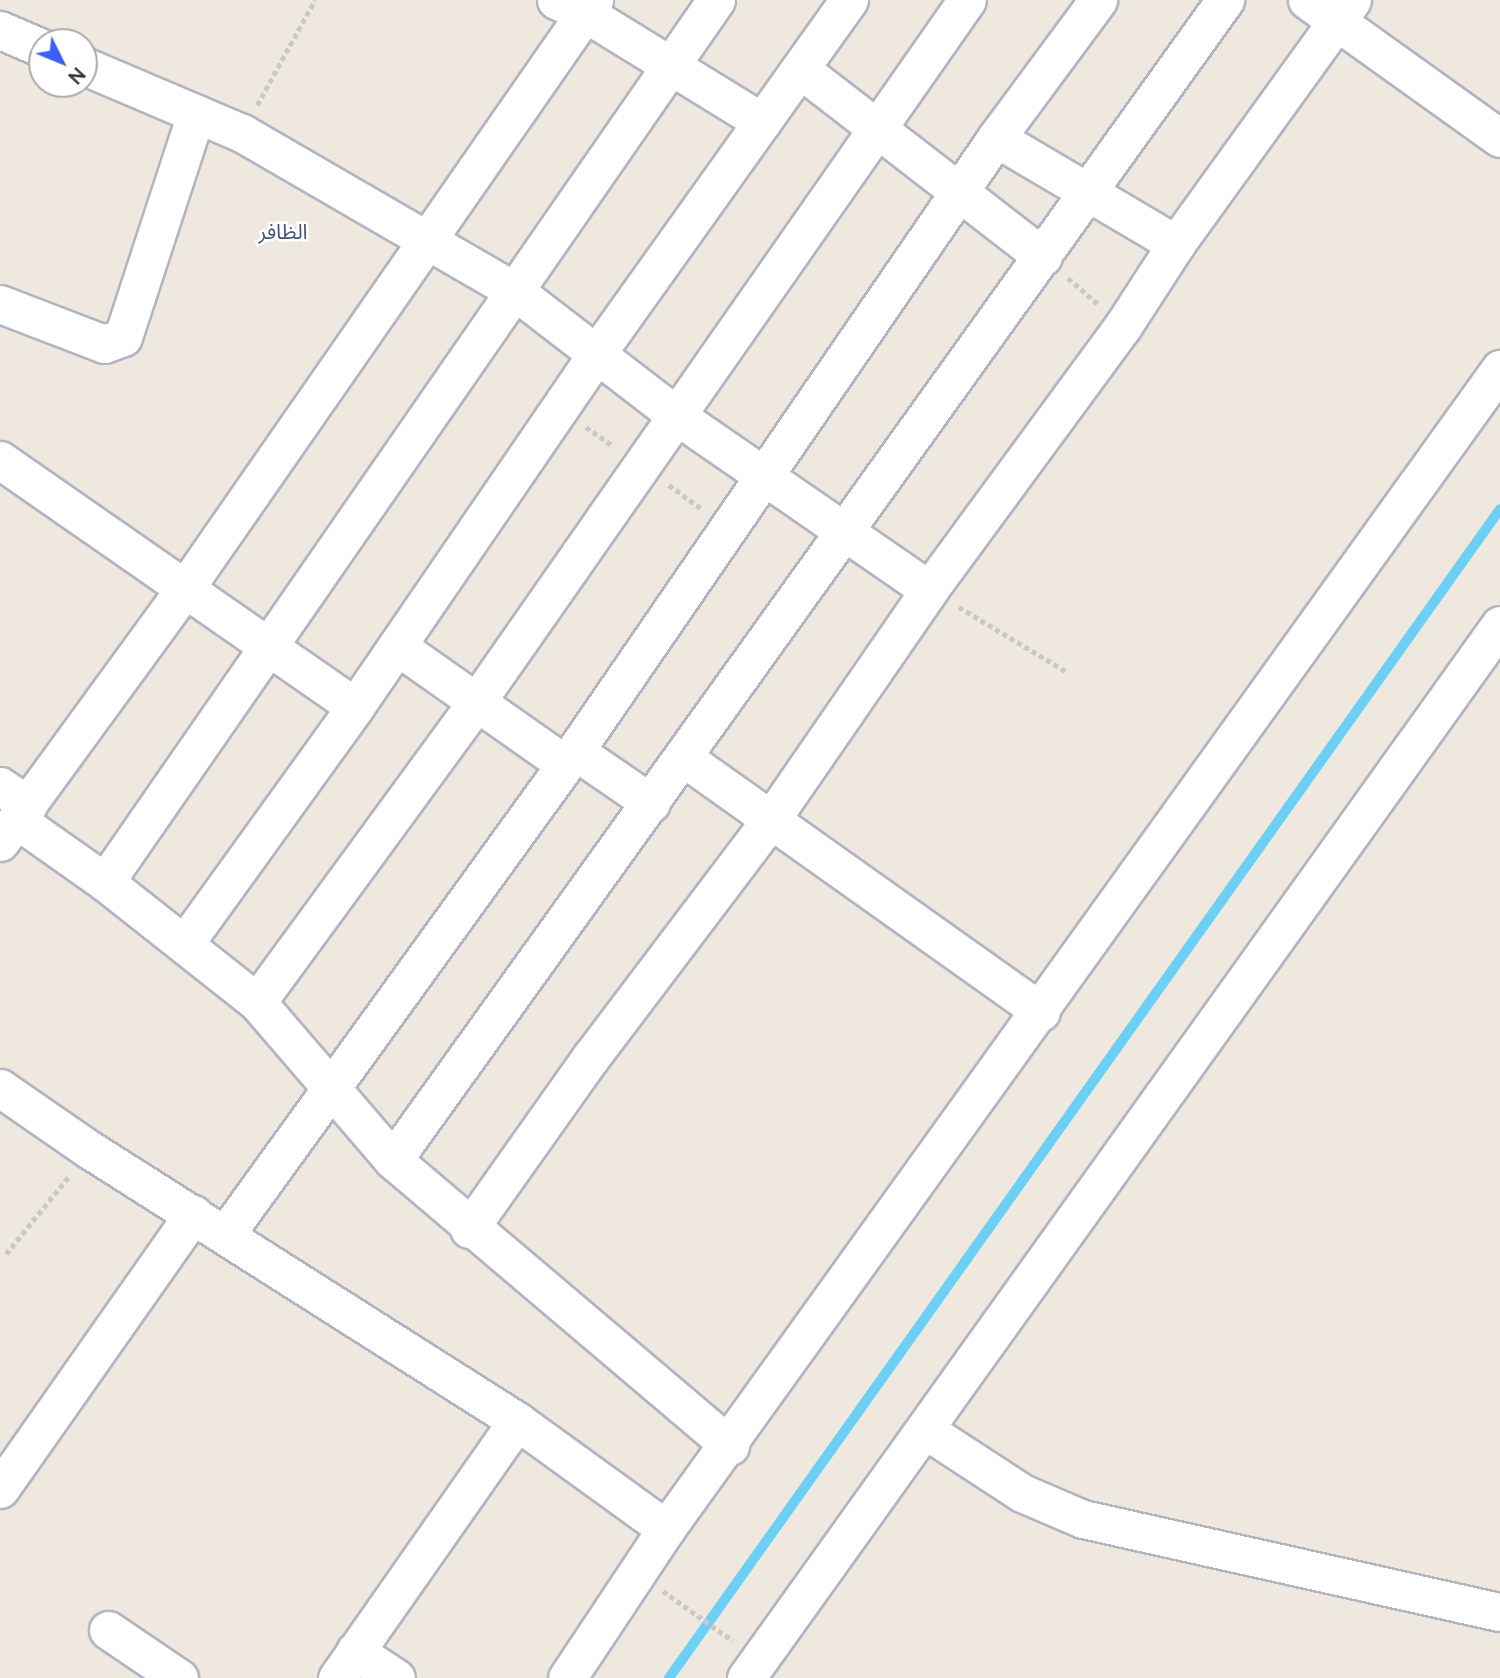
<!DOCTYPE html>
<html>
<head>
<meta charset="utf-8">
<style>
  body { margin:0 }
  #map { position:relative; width:1500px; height:1678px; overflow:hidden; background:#efe8de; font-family:Mulish,"Noto Sans Arabic",sans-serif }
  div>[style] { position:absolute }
  .stream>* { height:10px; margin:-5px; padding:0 5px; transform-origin:5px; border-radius:5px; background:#6cd0f6 }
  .path>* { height:4.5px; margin-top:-2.25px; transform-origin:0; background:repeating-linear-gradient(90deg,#c8c8c8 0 5px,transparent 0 8.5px) }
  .roads { filter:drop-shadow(2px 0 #b2b4c1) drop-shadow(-2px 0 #b2b4c1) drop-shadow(0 2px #b2b4c1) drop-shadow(0 -2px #b2b4c1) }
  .minor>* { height:37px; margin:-18.5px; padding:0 18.5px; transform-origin:18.5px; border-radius:18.5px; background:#fff }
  span { translate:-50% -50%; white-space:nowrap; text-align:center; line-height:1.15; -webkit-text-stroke:5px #fff; paint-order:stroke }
  .quarter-label { font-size:21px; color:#495380 }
  .north { position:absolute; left:28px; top:28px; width:70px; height:70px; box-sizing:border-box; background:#fff; border:2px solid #ababab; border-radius:50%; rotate:133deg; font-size:19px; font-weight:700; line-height:28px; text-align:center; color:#2c2c2c }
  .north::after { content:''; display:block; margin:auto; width:24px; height:32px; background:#3b5eff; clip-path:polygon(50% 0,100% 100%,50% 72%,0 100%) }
</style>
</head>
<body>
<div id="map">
  <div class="stream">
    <div style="left:669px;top:1678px;width:1434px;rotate:-54.59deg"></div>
  </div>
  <div class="path">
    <div style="left:257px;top:105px;width:120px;rotate:-61.1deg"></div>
    <div style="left:1068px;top:278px;width:40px;rotate:41deg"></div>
    <div style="left:586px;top:427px;width:33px;rotate:35deg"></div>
    <div style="left:669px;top:485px;width:41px;rotate:36deg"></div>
    <div style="left:959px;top:607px;width:126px;rotate:31deg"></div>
    <div style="left:6px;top:1254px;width:102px;rotate:-51deg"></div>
    <div style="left:663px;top:1591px;width:86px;rotate:35.5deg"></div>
  </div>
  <div class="roads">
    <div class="minor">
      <div style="left:556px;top:0;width:32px;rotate:24deg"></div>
      <div style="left:585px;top:13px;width:208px;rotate:31.6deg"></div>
      <div style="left:1307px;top:0;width:237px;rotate:35.6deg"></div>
      <div style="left:0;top:30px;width:46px;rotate:23.2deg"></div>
      <div style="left:84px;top:66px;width:172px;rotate:23deg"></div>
      <div style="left:242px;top:133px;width:317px;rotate:30.1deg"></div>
      <div style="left:516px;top:292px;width:203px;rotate:37.6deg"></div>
      <div style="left:677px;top:416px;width:306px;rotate:34.6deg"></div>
      <div style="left:800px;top:69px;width:307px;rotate:37.7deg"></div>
      <div style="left:996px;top:138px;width:209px;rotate:30.5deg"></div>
      <div style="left:0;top:304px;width:111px;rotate:21deg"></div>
      <div style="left:104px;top:344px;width:20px;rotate:-20deg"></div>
      <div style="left:123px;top:337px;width:235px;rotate:-71.9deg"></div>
      <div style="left:0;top:460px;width:432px;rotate:34.8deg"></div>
      <div style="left:397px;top:646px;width:205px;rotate:35.1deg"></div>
      <div style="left:575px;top:751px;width:92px;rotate:34.4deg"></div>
      <div style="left:684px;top:758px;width:438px;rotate:35.4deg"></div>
      <div style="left:0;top:786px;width:34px;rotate:34deg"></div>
      <div style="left:17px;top:820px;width:108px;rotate:35.2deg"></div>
      <div style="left:105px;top:882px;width:194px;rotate:38.3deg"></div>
      <div style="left:257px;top:1002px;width:208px;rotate:49.3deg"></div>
      <div style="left:393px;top:1160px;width:442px;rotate:40.3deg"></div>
      <div style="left:0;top:842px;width:316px;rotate:-53.9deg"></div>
      <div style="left:186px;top:587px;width:715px;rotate:-55.2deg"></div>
      <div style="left:105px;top:882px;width:1073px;rotate:-55.29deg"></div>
      <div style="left:185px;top:943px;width:291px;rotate:-54.2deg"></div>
      <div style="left:355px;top:707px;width:429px;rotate:-55.6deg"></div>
      <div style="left:597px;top:353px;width:434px;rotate:-54.5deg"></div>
      <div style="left:257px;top:1002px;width:373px;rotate:-53.8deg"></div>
      <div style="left:477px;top:701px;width:855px;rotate:-55.05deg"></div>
      <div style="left:0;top:1088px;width:109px;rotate:34.6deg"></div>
      <div style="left:90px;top:1150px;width:506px;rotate:32.4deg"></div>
      <div style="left:517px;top:1421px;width:184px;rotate:35.9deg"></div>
      <div style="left:393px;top:1160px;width:1428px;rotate:-54.35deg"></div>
      <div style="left:469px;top:1229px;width:211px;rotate:-54.7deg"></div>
      <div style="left:591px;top:1057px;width:300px;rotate:-52.9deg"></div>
      <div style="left:772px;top:818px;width:277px;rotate:-55.4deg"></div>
      <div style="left:929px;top:590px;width:328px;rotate:-53.7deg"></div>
      <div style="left:1123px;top:326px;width:98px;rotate:-57.1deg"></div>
      <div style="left:1176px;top:244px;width:301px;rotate:-54.2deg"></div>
      <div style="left:225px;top:1235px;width:597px;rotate:-54.13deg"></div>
      <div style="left:575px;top:751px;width:744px;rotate:-55.52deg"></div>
      <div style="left:996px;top:138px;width:172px;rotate:-53.5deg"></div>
      <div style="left:927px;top:1431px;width:113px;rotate:33.1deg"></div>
      <div style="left:1022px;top:1493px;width:66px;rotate:23.1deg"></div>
      <div style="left:1083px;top:1519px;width:427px;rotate:12.6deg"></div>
      <div style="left:0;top:1489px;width:336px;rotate:-54.9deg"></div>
      <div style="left:108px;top:1630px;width:86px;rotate:34.1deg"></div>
      <div style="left:355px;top:1651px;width:49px;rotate:33.4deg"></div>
      <div style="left:337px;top:1678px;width:314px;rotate:-55deg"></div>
      <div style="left:567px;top:1678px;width:179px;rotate:-56.4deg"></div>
      <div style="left:666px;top:1529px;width:1429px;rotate:-54.29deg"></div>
      <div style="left:746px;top:1678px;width:1295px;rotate:-54.4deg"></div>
    </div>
  </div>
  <div class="quarter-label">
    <span style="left:283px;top:231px">الظافر</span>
  </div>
  <div class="north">N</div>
</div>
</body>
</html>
